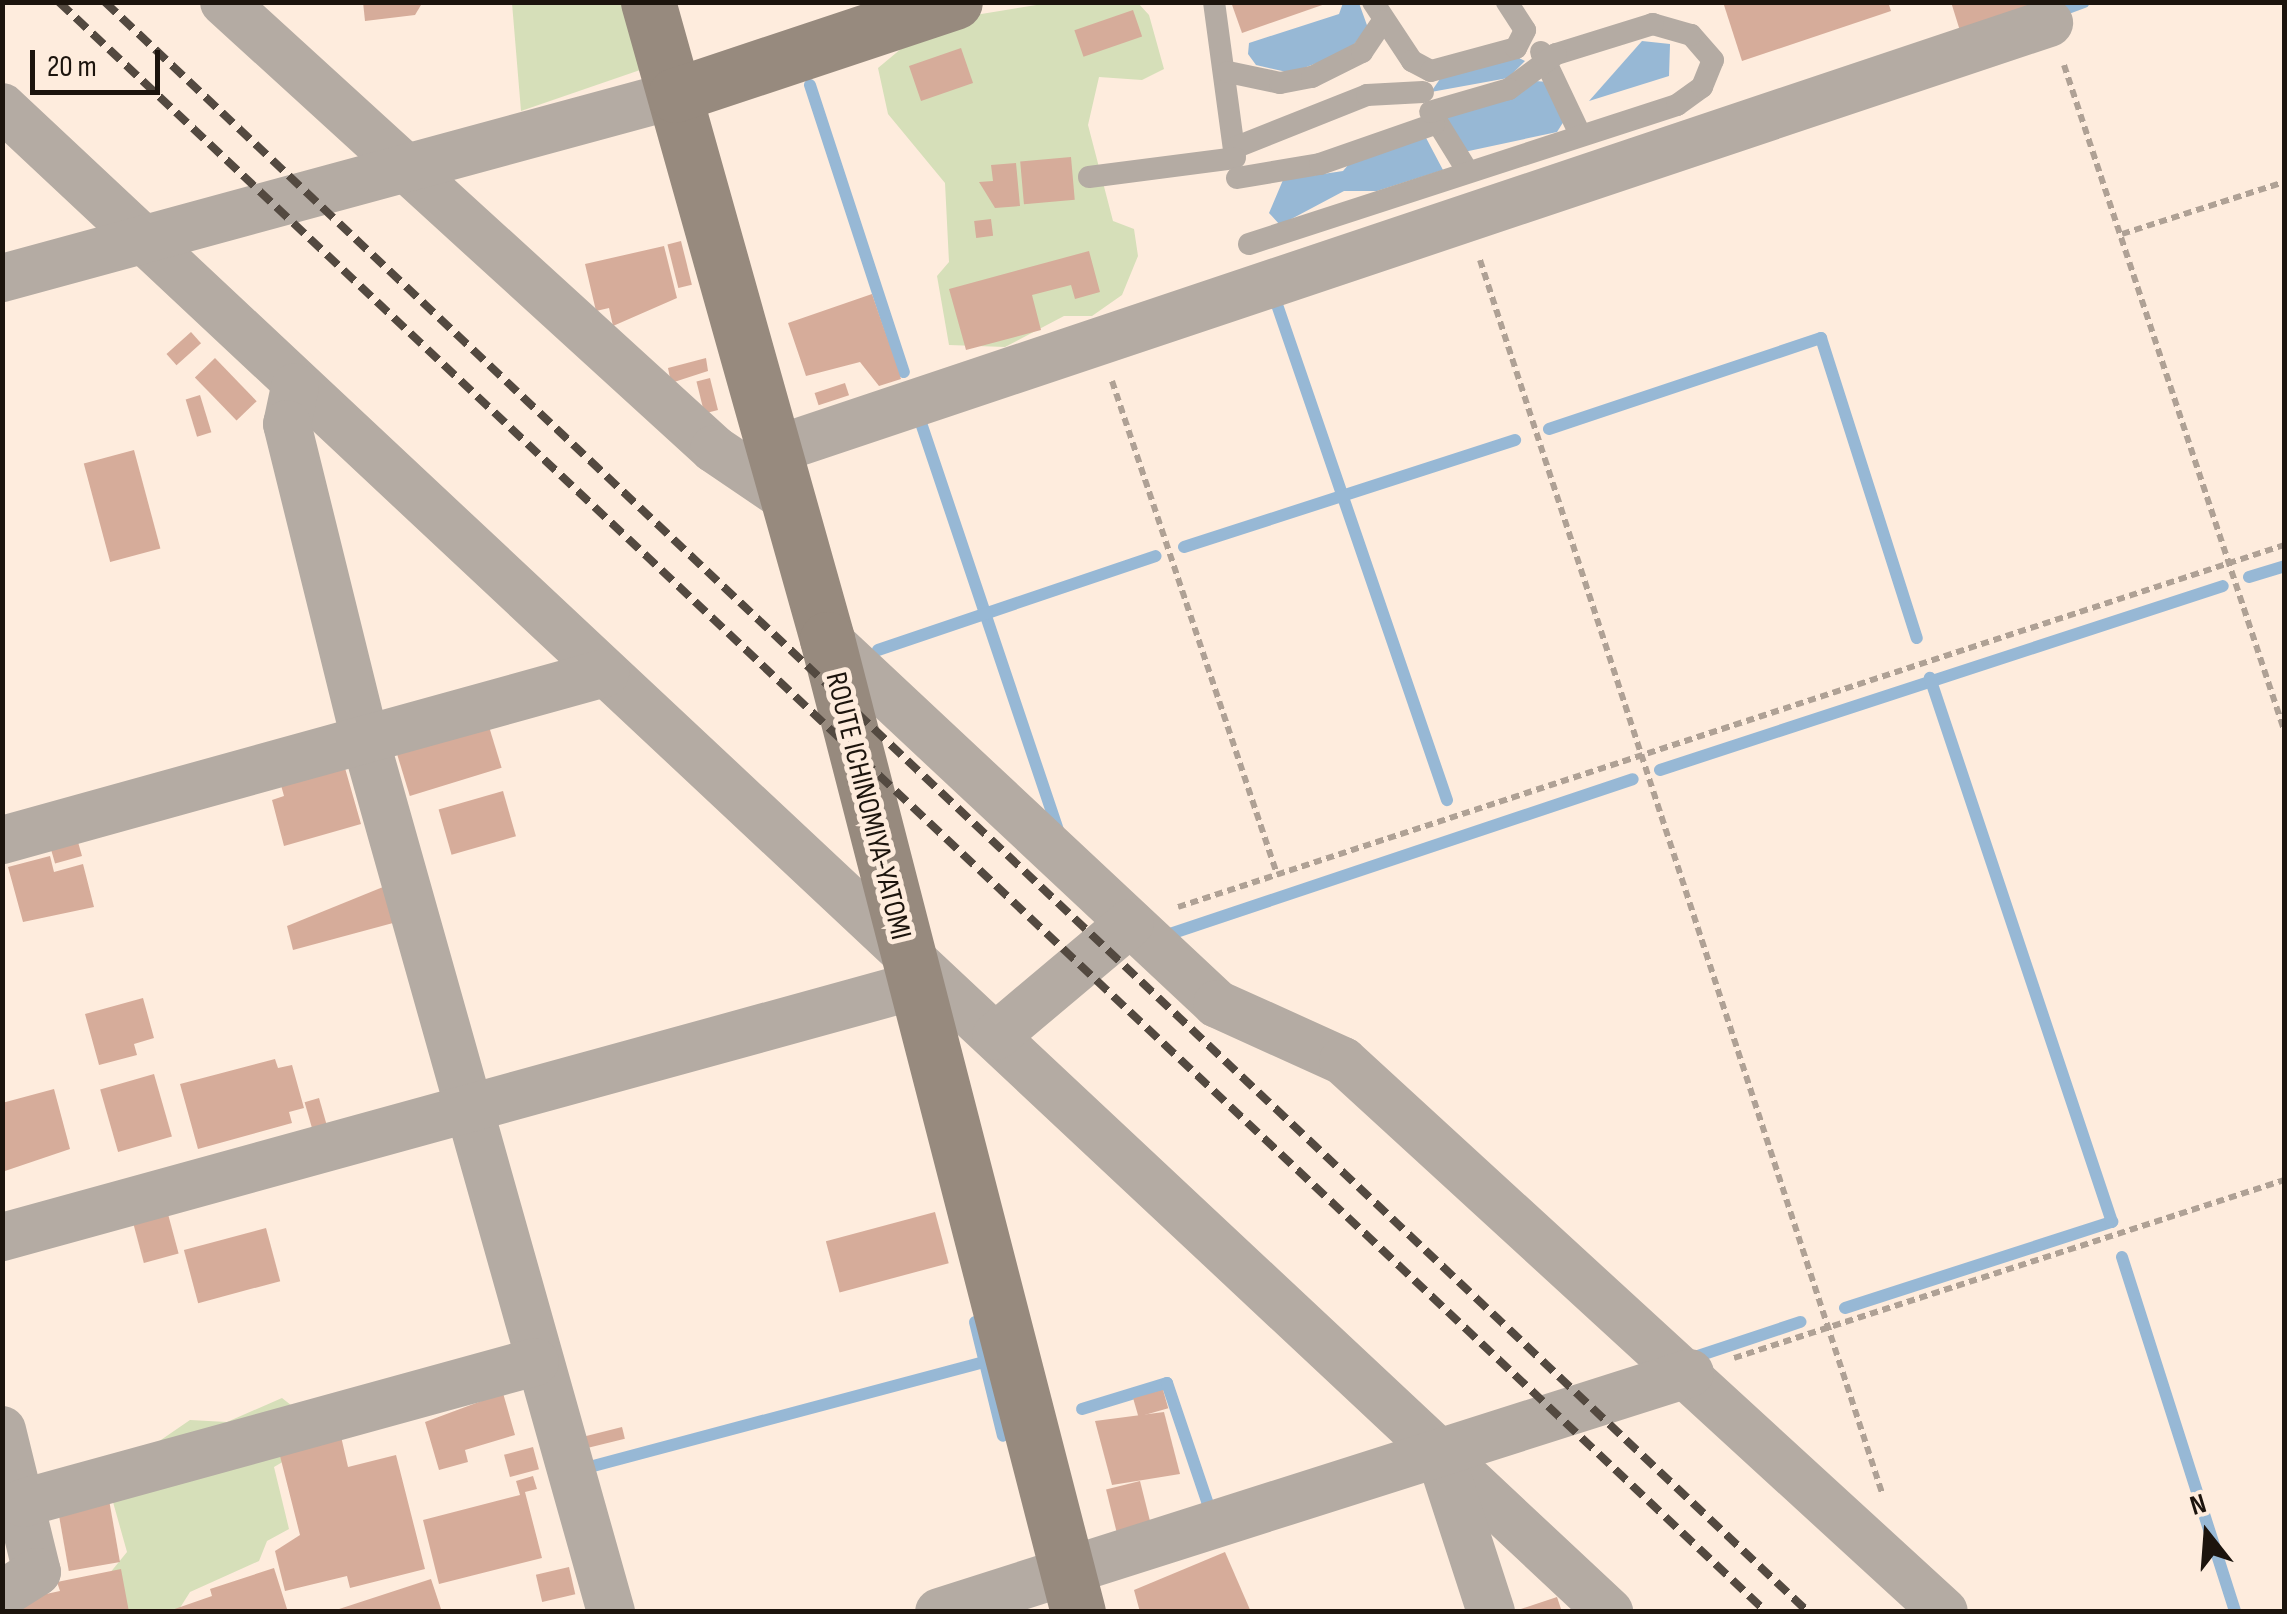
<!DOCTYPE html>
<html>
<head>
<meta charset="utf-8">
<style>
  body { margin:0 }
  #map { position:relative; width:2287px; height:1614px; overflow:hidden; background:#feecdd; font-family:"Sofia Sans Condensed",sans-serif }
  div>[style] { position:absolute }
  .green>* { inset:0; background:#d6dfb9 }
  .water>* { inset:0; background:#97b8d5 }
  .stream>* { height:12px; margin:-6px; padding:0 6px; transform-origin:6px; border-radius:6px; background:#97b8d5 }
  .building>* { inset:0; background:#d6ac9a; transform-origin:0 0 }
  .path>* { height:6px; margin-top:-3px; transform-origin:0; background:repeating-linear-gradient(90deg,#afa195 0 8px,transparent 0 13px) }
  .lane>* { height:22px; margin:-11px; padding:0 11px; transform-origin:11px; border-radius:11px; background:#b4aba3 }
  .street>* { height:48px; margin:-24px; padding:0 24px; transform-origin:24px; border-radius:24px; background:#b4aba3 }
  .secondary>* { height:55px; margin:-27.5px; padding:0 27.5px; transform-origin:27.5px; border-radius:27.5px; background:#978a7e }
  .rail>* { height:8px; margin-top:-4px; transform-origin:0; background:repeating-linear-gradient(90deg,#534940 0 15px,transparent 0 23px) }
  span { translate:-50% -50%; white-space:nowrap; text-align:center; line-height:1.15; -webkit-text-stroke:10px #feecdd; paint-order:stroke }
  .street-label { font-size:30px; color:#1c140d }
  .frame { position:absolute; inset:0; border:5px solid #1c140d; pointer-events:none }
  .north { position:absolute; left:2157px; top:1484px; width:100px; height:100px; -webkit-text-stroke:8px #feecdd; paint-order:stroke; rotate:343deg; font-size:28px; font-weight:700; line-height:40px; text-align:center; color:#1c140d }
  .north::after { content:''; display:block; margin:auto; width:35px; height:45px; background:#1c140d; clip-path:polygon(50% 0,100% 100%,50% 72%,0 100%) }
  .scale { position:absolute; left:30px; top:50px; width:130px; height:45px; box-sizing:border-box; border:5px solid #1c140d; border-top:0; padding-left:12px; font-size:30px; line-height:35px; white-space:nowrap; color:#1c140d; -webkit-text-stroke:8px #feecdd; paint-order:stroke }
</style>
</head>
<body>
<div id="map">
  <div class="green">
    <div style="clip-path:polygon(512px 3px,624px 3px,643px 69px,521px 111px)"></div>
    <div style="clip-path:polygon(1049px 3px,1138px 3px,1149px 15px,1164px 69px,1142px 80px,1099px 77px,1088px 125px,1113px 221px,1134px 229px,1138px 256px,1122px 295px,1092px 316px,1064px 316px,1005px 347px,949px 345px,937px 276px,949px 262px,945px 183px,888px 114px,878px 68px,914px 38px,969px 16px)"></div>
    <div style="clip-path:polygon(282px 1398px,301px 1413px,291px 1457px,274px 1467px,289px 1529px,267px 1541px,259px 1561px,190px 1592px,178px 1611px,104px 1612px,105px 1579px,127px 1552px,113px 1502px,139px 1455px,190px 1420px,227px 1422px)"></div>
  </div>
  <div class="water">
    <div style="clip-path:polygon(1343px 3px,1359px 3px,1368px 28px,1348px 51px,1291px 73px,1256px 65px,1248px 54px,1249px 43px,1339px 14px)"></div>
    <div style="clip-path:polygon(1642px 41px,1670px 44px,1669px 76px,1589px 101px)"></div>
    <div style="clip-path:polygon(1517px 57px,1525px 61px,1508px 78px,1431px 92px,1442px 76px)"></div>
    <div style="clip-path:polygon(1535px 81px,1549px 82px,1564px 121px,1557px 132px,1464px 152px,1443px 117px)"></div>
    <div style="clip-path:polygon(1424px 134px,1443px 170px,1377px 191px,1344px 191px,1280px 225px,1269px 213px,1283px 180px,1343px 171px,1355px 157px)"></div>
  </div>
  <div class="stream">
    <div style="left:2062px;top:10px;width:23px;rotate:-20deg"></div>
    <div style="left:810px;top:85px;width:302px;rotate:71.9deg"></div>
    <div style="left:1274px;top:296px;width:533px;rotate:71.06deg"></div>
    <div style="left:919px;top:417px;width:438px;rotate:71.4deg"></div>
    <div style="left:1549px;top:429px;width:287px;rotate:-18.5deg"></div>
    <div style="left:1821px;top:338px;width:315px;rotate:72.3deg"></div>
    <div style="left:1184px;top:547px;width:348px;rotate:-17.9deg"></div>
    <div style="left:2249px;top:577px;width:37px;rotate:-17deg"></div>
    <div style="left:878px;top:650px;width:293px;rotate:-18.7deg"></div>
    <div style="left:1660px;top:770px;width:592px;rotate:-18.1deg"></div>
    <div style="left:1167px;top:935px;width:491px;rotate:-18.5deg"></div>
    <div style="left:2122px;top:1257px;width:373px;rotate:72.3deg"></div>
    <div style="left:1845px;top:1308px;width:281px;rotate:-17.9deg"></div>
    <div style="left:2112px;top:1222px;width:574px;rotate:-108.5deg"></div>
    <div style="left:975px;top:1322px;width:117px;rotate:76.2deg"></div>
    <div style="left:1698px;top:1356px;width:108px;rotate:-18.4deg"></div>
    <div style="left:1082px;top:1409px;width:89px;rotate:-17deg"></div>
    <div style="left:1167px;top:1383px;width:140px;rotate:71.3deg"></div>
    <div style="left:582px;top:1469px;width:417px;rotate:-14.9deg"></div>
  </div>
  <div class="building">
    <div style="clip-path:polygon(363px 2px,421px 2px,421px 5px,415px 15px,365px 21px)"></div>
    <div style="clip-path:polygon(1231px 2px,1328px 2px,1328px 3px,1242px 33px)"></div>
    <div style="clip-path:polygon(1723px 2px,1888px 2px,1891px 11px,1742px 61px)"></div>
    <div style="clip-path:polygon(1951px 2px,2027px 2px,2030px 11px,1961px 34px)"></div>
    <div style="left:1133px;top:10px;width:28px;height:62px;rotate:71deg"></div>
    <div style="left:961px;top:48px;width:37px;height:55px;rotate:71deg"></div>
    <div style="left:1071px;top:157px;width:43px;height:51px;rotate:85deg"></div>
    <div style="clip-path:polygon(1016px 163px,1020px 206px,995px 208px,979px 182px,993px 181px,991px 165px)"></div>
    <div style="left:991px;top:219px;width:17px;height:17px;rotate:83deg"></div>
    <div style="left:681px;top:241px;width:45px;height:14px;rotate:76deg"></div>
    <div style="clip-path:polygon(664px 246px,677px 298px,613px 326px,609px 308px,596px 311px,585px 264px)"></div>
    <div style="clip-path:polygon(1089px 251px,1100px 292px,1075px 299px,1071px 285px,1032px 295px,1041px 330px,966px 350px,949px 289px)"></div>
    <div style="clip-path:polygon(872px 294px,901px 379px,879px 386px,860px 362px,806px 376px,788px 323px)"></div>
    <div style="left:191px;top:332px;width:15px;height:33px;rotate:48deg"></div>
    <div style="left:215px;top:358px;width:60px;height:28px;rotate:46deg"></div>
    <div style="clip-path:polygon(706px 358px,708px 371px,671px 383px,668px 368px)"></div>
    <div style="left:710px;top:378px;width:33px;height:14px;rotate:76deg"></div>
    <div style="left:845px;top:383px;width:13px;height:32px;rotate:72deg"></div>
    <div style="left:200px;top:395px;width:39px;height:15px;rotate:73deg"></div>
    <div style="left:134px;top:450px;width:102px;height:52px;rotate:75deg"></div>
    <div style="left:487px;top:720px;width:50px;height:96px;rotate:73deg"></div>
    <div style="clip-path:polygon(343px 761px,361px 824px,284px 846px,272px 800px,284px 796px,279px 778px)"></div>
    <div style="left:503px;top:791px;width:47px;height:67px;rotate:74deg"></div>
    <div style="left:74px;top:828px;width:29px;height:28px;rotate:74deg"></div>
    <div style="clip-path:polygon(50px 856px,54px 872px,83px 864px,94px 907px,23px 922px,8px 867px)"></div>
    <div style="clip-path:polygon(383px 887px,393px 923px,293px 950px,287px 926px)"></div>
    <div style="clip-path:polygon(143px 998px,154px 1038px,134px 1044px,137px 1055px,99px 1065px,85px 1014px)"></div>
    <div style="clip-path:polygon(275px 1059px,278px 1068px,292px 1065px,304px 1108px,289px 1112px,292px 1123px,198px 1149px,180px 1084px)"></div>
    <div style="left:154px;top:1074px;width:65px;height:56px;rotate:74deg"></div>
    <div style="clip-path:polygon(54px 1089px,70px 1149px,2px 1172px,2px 1103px)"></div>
    <div style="left:319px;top:1098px;width:29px;height:15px;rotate:74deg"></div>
    <div style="left:935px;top:1212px;width:53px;height:113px;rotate:75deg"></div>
    <div style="left:168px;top:1214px;width:41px;height:36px;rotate:75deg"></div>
    <div style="left:266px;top:1228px;width:55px;height:85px;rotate:75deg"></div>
    <div style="left:1163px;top:1390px;width:19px;height:31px;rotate:74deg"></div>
    <div style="clip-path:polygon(503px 1393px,515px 1435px,465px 1450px,468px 1462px,439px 1470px,425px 1422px)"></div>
    <div style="clip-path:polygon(1164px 1412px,1180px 1474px,1112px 1485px,1095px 1421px)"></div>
    <div style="left:622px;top:1427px;width:12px;height:43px;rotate:76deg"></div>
    <div style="clip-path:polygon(340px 1432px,348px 1467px,396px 1455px,425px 1569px,350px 1588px,347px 1576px,285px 1591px,275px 1551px,300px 1535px,278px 1448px)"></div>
    <div style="left:533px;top:1447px;width:23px;height:30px;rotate:75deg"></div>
    <div style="clip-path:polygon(533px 1476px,537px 1489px,525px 1492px,542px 1558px,439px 1584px,423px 1520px,520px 1495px,516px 1481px)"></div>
    <div style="left:1140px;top:1481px;width:55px;height:35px;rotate:76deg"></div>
    <div style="left:108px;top:1494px;width:69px;height:52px;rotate:80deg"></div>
    <div style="clip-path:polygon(1225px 1552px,1251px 1612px,1140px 1612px,1134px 1590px)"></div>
    <div style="left:569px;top:1567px;width:28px;height:34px;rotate:77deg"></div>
    <div style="clip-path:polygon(274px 1568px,288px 1612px,166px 1612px,212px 1596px,210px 1589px)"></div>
    <div style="clip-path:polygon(121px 1569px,129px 1612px,20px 1612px,32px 1597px,60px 1591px,57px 1582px)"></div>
    <div style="clip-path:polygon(431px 1579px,442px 1612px,334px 1612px,333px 1611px)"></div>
    <div style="clip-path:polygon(1557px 1597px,1562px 1612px,1515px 1612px,1515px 1611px)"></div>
  </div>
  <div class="path">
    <div style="left:2064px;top:65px;width:700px;rotate:71.69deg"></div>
    <div style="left:2122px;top:234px;width:170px;rotate:-17.8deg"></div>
    <div style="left:1480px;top:260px;width:1297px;rotate:71.94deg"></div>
    <div style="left:1112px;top:381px;width:520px;rotate:71.5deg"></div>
    <div style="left:1178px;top:907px;width:1164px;rotate:-18.12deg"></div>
    <div style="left:1734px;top:1358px;width:578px;rotate:-17.93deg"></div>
  </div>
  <div class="lane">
    <div style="left:1214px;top:2px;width:156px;rotate:82.3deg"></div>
    <div style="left:1373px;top:2px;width:71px;rotate:56.5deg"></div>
    <div style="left:1412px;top:61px;width:21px;rotate:28deg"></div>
    <div style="left:1431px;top:71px;width:88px;rotate:-15.1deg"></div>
    <div style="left:1516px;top:48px;width:20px;rotate:-63deg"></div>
    <div style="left:1525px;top:30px;width:33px;rotate:-123deg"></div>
    <div style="left:1541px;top:52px;width:91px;rotate:64.6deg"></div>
    <div style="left:1228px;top:72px;width:53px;rotate:11.9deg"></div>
    <div style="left:1280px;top:83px;width:33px;rotate:-11deg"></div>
    <div style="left:1312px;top:77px;width:56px;rotate:-26.6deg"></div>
    <div style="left:1362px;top:52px;width:37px;rotate:-56deg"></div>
    <div style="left:1431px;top:112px;width:70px;rotate:58.3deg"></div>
    <div style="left:1234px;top:148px;width:143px;rotate:-21.7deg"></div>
    <div style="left:1367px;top:95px;width:56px;rotate:-3.1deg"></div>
    <div style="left:1089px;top:177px;width:147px;rotate:-7.4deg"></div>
    <div style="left:1237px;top:178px;width:84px;rotate:-9.6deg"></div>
    <div style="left:1320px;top:164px;width:121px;rotate:-19.3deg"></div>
    <div style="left:1249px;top:244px;width:450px;rotate:-18deg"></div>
    <div style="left:1677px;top:105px;width:31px;rotate:-36deg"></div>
    <div style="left:1702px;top:87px;width:29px;rotate:-68deg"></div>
    <div style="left:1713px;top:60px;width:33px;rotate:-131deg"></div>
    <div style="left:1691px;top:35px;width:40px;rotate:-164deg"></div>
    <div style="left:1653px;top:24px;width:102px;rotate:162.8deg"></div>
    <div style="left:1556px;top:54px;width:59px;rotate:143.3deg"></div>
    <div style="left:1509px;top:89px;width:82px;rotate:163.8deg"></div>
  </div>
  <div class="street">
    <div style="left:224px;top:2px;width:663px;rotate:42.37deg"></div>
    <div style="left:714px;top:449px;width:86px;rotate:34.1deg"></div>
    <div style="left:2px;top:107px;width:2202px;rotate:43.12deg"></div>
    <div style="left:2px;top:278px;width:697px;rotate:-15.21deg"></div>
    <div style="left:295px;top:387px;width:38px;rotate:102deg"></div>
    <div style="left:287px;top:424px;width:325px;rotate:76.1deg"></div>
    <div style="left:365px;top:739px;width:907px;rotate:74.26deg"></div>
    <div style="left:772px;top:451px;width:1347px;rotate:-18.53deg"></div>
    <div style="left:827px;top:639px;width:534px;rotate:43.1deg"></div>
    <div style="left:1217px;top:1004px;width:138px;rotate:24.3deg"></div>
    <div style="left:1343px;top:1061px;width:815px;rotate:42.51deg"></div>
    <div style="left:2px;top:840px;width:626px;rotate:-15.48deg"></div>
    <div style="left:996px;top:1036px;width:175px;rotate:-40.1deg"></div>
    <div style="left:2px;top:1237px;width:946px;rotate:-15.39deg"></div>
    <div style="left:2px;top:1430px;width:146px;rotate:76.2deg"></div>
    <div style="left:37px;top:1572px;width:41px;rotate:147.8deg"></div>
    <div style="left:1441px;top:1458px;width:162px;rotate:72deg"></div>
    <div style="left:23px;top:1503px;width:531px;rotate:-15.4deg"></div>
    <div style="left:939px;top:1612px;width:788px;rotate:-17.65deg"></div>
  </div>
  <div class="secondary">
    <div style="left:648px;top:2px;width:662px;rotate:74.3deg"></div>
    <div style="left:827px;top:639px;width:1005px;rotate:75.54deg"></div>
    <div style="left:675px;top:95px;width:295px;rotate:-18.4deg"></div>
  </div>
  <div class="rail">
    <div style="left:59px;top:2px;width:2346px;rotate:43.32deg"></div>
    <div style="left:105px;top:2px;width:2344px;rotate:43.39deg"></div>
  </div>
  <div class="street-label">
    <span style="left:868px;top:806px;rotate:76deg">ROUTE ICHINOMIYA-YATOMI</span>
  </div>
  <div class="frame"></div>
  <div class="north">N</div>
  <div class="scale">20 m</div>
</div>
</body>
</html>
